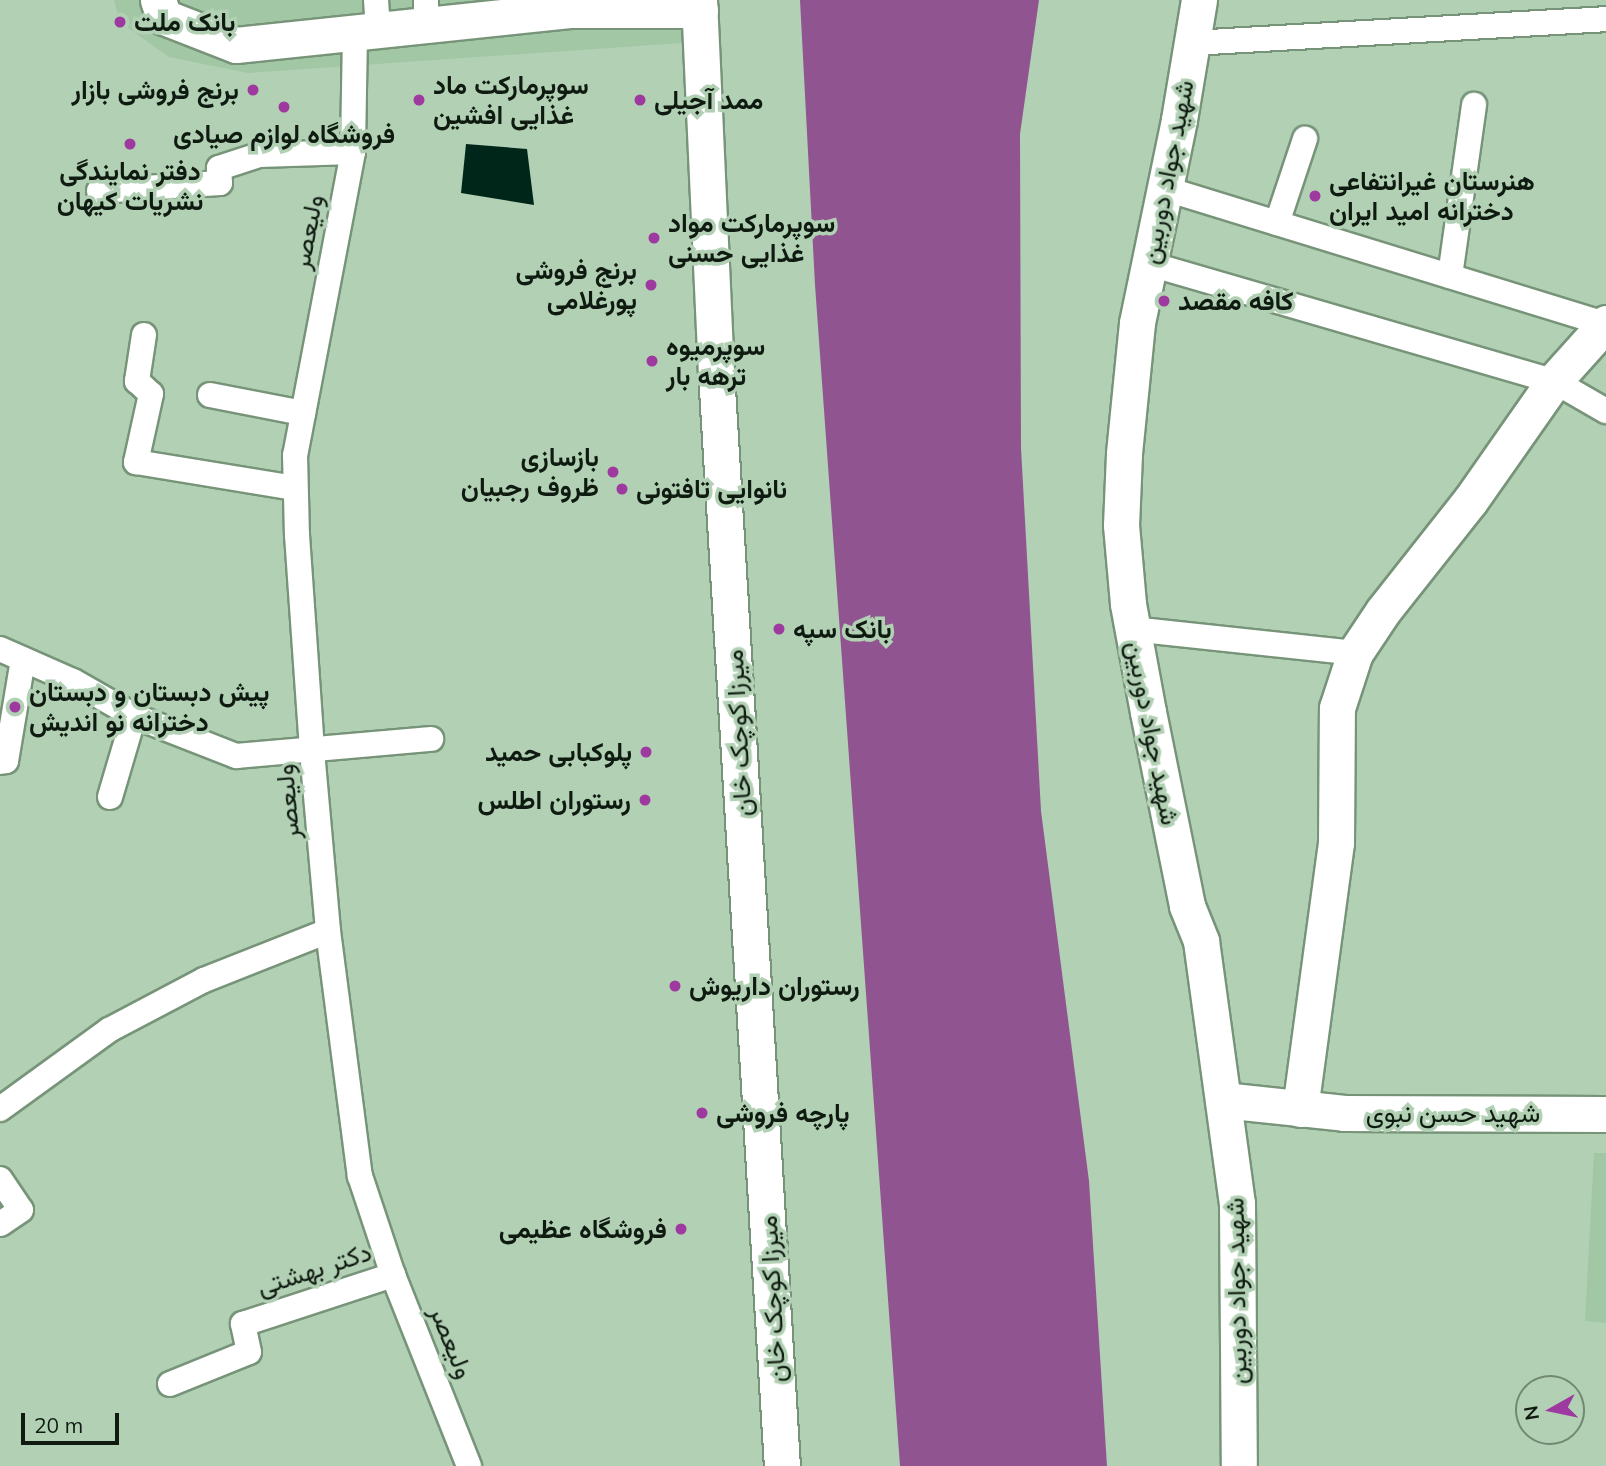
<!DOCTYPE html>
<html>
<head>
<meta charset="utf-8">
<style>
  body { margin:0 }
  #map { position:relative; width:1606px; height:1466px; overflow:hidden; background:#b2d0b4; font-family:Mulish,Vazirmatn,sans-serif }
  div>[style] { position:absolute }
  .built>* { inset:0; background:#a2c7a5 }
  .water>* { inset:0; background:#905590 }
  .building>* { inset:0; background:#002619 }
  .roads { filter:drop-shadow(2px 0 #779479) drop-shadow(-2px 0 #779479) drop-shadow(0 2px #779479) drop-shadow(0 -2px #779479) }
  .street>* { height:24px; margin:-12px; padding:0 12px; transform-origin:12px; border-radius:12px; background:#fff }
  .secondary>* { height:35px; margin:-17.5px; padding:0 17.5px; transform-origin:17.5px; border-radius:17.5px; background:#fff }
  .dots>* { width:19px; height:19px; translate:-50% -50%; box-sizing:border-box; border:4px solid #b2d0b4; border-radius:50% }
  span { translate:-50% -50%; white-space:nowrap; text-align:center; line-height:1.15; -webkit-text-stroke:7px #b2d0b4; paint-order:stroke }
  .poi-label { font-size:26px; color:#0f1b11; font-weight:700 }
  .left { translate:0 -50%; text-align:left }
  .right { translate:-100% -50%; text-align:right }
  .street-label { font-size:26px; color:#0f1b11 }
  .north { position:absolute; left:1515px; top:1375px; width:70px; height:70px; box-sizing:border-box; background:#b2d0b4; border:2px solid #718873; border-radius:50%; rotate:261deg; font-size:19px; font-weight:700; line-height:28px; text-align:center; color:#0f1b11 }
  .north::after { content:''; display:block; margin:auto; width:24px; height:32px; background:#9d399f; clip-path:polygon(50% 0,100% 100%,50% 72%,0 100%) }
  .scale { position:absolute; left:21px; top:1413px; width:98px; height:32px; box-sizing:border-box; border:4px solid #0f1b11; border-top:0; padding-left:9px; font-size:21px; line-height:24px; white-space:nowrap; color:#0f1b11; -webkit-text-stroke:5px #b2d0b4; paint-order:stroke }
</style>
</head>
<body>
<div id="map">
  <div class="built">
    <div style="clip-path:polygon(114px 0,694px 0,696px 42px,248px 73px,169px 57px,120px 22px)"></div>
    <div style="clip-path:polygon(1594px 1153px,1606px 1153px,1606px 1323px,1585px 1321px)"></div>
  </div>
  <div class="water">
    <div style="clip-path:polygon(800px 0,1039px 0,1020px 134px,1021px 448px,1041px 811px,1089px 1181px,1107px 1466px,900px 1466px,815px 285px)"></div>
  </div>
  <div class="building">
    <div style="clip-path:polygon(466px 144px,527px 149px,534px 205px,461px 193px)"></div>
  </div>
  <div class="roads">
    <div class="street">
      <div style="left:376px;top:0;width:30px;rotate:86deg"></div>
      <div style="left:426px;top:0;width:25px;rotate:90deg"></div>
      <div style="left:355px;top:33px;width:119px;rotate:91deg"></div>
      <div style="left:353px;top:152px;width:309px;rotate:100.8deg"></div>
      <div style="left:295px;top:455px;width:80px;rotate:88.6deg"></div>
      <div style="left:297px;top:535px;width:217px;rotate:86deg"></div>
      <div style="left:312px;top:751px;width:181px;rotate:84.9deg"></div>
      <div style="left:328px;top:931px;width:247px;rotate:82.6deg"></div>
      <div style="left:360px;top:1176px;width:104px;rotate:71.6deg"></div>
      <div style="left:393px;top:1275px;width:206px;rotate:68.3deg"></div>
      <div style="left:1192px;top:43px;width:415px;rotate:-3.3deg"></div>
      <div style="left:1163px;top:188px;width:463px;rotate:17.1deg"></div>
      <div style="left:99px;top:191px;width:121px;rotate:-3.8deg"></div>
      <div style="left:220px;top:183px;width:15px;rotate:-94deg"></div>
      <div style="left:219px;top:168px;width:42px;rotate:-18deg"></div>
      <div style="left:259px;top:155px;width:94px;rotate:-1.8deg"></div>
      <div style="left:1277px;top:223px;width:89px;rotate:-71.6deg"></div>
      <div style="left:1150px;top:264px;width:421px;rotate:16.2deg"></div>
      <div style="left:1554px;top:381px;width:60px;rotate:30deg"></div>
      <div style="left:1450px;top:276px;width:173px;rotate:-82deg"></div>
      <div style="left:144px;top:335px;width:47px;rotate:98.7deg"></div>
      <div style="left:137px;top:381px;width:19px;rotate:43deg"></div>
      <div style="left:151px;top:394px;width:70px;rotate:102.4deg"></div>
      <div style="left:136px;top:462px;width:160px;rotate:9.3deg"></div>
      <div style="left:210px;top:395px;width:95px;rotate:11deg"></div>
      <div style="left:1132px;top:629px;width:224px;rotate:6.1deg"></div>
      <div style="left:0;top:649px;width:80px;rotate:23.7deg"></div>
      <div style="left:73px;top:681px;width:70px;rotate:29.8deg"></div>
      <div style="left:134px;top:716px;width:110px;rotate:21.4deg"></div>
      <div style="left:236px;top:756px;width:196px;rotate:-5deg"></div>
      <div style="left:0;top:762px;width:6px;rotate:-9deg"></div>
      <div style="left:6px;top:761px;width:103px;rotate:-80.5deg"></div>
      <div style="left:110px;top:797px;width:84px;rotate:-73.5deg"></div>
      <div style="left:0;top:1109px;width:135px;rotate:-35.9deg"></div>
      <div style="left:109px;top:1030px;width:107px;rotate:-27.8deg"></div>
      <div style="left:204px;top:980px;width:133px;rotate:-21.6deg"></div>
      <div style="left:0;top:1179px;width:37px;rotate:56deg"></div>
      <div style="left:21px;top:1210px;width:25px;rotate:146deg"></div>
      <div style="left:170px;top:1384px;width:85px;rotate:-22.1deg"></div>
      <div style="left:249px;top:1352px;width:29px;rotate:-102deg"></div>
      <div style="left:243px;top:1324px;width:158px;rotate:-18.1deg"></div>
    </div>
    <div class="secondary">
      <div style="left:158px;top:0;width:18px;rotate:71deg"></div>
      <div style="left:164px;top:17px;width:77px;rotate:21.3deg"></div>
      <div style="left:236px;top:45px;width:335px;rotate:-6deg"></div>
      <div style="left:569px;top:10px;width:131px"></div>
      <div style="left:699px;top:0;width:372px;rotate:87.4deg"></div>
      <div style="left:716px;top:372px;width:1096px;rotate:86.55deg"></div>
      <div style="left:1199px;top:0;width:122px;rotate:99.5deg"></div>
      <div style="left:1179px;top:120px;width:207px;rotate:101.7deg"></div>
      <div style="left:1137px;top:323px;width:132px;rotate:95.7deg"></div>
      <div style="left:1124px;top:454px;width:71px;rotate:92.4deg"></div>
      <div style="left:1121px;top:525px;width:79px;rotate:84.9deg"></div>
      <div style="left:1128px;top:604px;width:110px;rotate:79.5deg"></div>
      <div style="left:1148px;top:712px;width:198px;rotate:78.6deg"></div>
      <div style="left:1187px;top:906px;width:38px;rotate:68deg"></div>
      <div style="left:1201px;top:941px;width:264px;rotate:82.2deg"></div>
      <div style="left:1237px;top:1203px;width:263px;rotate:89.6deg"></div>
      <div style="left:1223px;top:1100px;width:122px;rotate:6.1deg"></div>
      <div style="left:1344px;top:1113px;width:262px;rotate:0.2deg"></div>
      <div style="left:1300px;top:1109px;width:268px;rotate:-82.3deg"></div>
      <div style="left:1336px;top:843px;width:135px;rotate:-89.6deg"></div>
      <div style="left:1337px;top:708px;width:58px;rotate:-71.9deg"></div>
      <div style="left:1355px;top:653px;width:50px;rotate:-56.3deg"></div>
      <div style="left:1383px;top:611px;width:140px;rotate:-51.7deg"></div>
      <div style="left:1470px;top:501px;width:146px;rotate:-55deg"></div>
      <div style="left:1554px;top:381px;width:78px;rotate:-48.1deg"></div>
    </div>
  </div>
  <div class="dots">
    <div style="left:120px;top:22px;background:#9d399f"></div>
    <div style="left:253px;top:90px;background:#9d399f"></div>
    <div style="left:419px;top:100px;background:#9d399f"></div>
    <div style="left:640px;top:100px;background:#9d399f"></div>
    <div style="left:284px;top:107px;background:#9d399f"></div>
    <div style="left:130px;top:144px;background:#9d399f"></div>
    <div style="left:1315px;top:196px;background:#9d399f"></div>
    <div style="left:654px;top:238px;background:#9d399f"></div>
    <div style="left:651px;top:285px;background:#9d399f"></div>
    <div style="left:1164px;top:301px;background:#9d399f"></div>
    <div style="left:652px;top:361px;background:#9d399f"></div>
    <div style="left:613px;top:472px;background:#9d399f"></div>
    <div style="left:622px;top:489px;background:#9d399f"></div>
    <div style="left:779px;top:629px;background:#9d399f"></div>
    <div style="left:15px;top:707px;background:#9d399f"></div>
    <div style="left:646px;top:752px;background:#9d399f"></div>
    <div style="left:645px;top:800px;background:#9d399f"></div>
    <div style="left:675px;top:986px;background:#9d399f"></div>
    <div style="left:702px;top:1113px;background:#9d399f"></div>
    <div style="left:681px;top:1229px;background:#9d399f"></div>
  </div>
  <div class="poi-label">
    <span class="left" style="left:134px;top:22px">بانک ملت</span>
    <span class="left" style="left:433px;top:100px">سوپرمارکت ماد<br>غذایی افشین</span>
    <span class="right" style="left:239px;top:90px">برنج فروشی بازار</span>
    <span class="left" style="left:654px;top:100px">ممد آجیلی</span>
    <span style="left:284px;top:134px">فروشگاه لوازم صیادی</span>
    <span style="left:130px;top:186px">دفتر نمایندگی<br>نشریات کیهان</span>
    <span class="left" style="left:1329px;top:196px">هنرستان غیرانتفاعی<br>دخترانه امید ایران</span>
    <span class="left" style="left:668px;top:238px">سوپرمارکت مواد<br>غذایی حسنی</span>
    <span class="right" style="left:637px;top:285px">برنج فروشی<br>پورغلامی</span>
    <span class="left" style="left:1178px;top:301px">کافه مقصد</span>
    <span class="left" style="left:666px;top:361px">سوپرمیوه<br>ترهه بار</span>
    <span class="right" style="left:599px;top:472px">بازسازی<br>ظروف رجبیان</span>
    <span class="left" style="left:636px;top:489px">نانوایی تافتونی</span>
    <span class="left" style="left:793px;top:629px">بانک سپه</span>
    <span class="left" style="left:29px;top:707px">پیش دبستان و دبستان<br>دخترانه نو اندیش</span>
    <span class="right" style="left:632px;top:752px">پلوکبابی حمید</span>
    <span class="right" style="left:631px;top:800px">رستوران اطلس</span>
    <span class="left" style="left:689px;top:986px">رستوران داریوش</span>
    <span class="left" style="left:716px;top:1113px">پارچه فروشی</span>
    <span class="right" style="left:667px;top:1229px">فروشگاه عظیمی</span>
  </div>
  <div class="street-label">
    <span style="left:1167px;top:172px;rotate:-79deg">شهید جواد دوربین</span>
    <span style="left:307px;top:232px;rotate:-79deg">ولیعصر</span>
    <span style="left:738px;top:733px;rotate:-93deg">میرزا کوچک خان</span>
    <span style="left:1153px;top:733px;rotate:79deg">شهید جواد دوربین</span>
    <span style="left:287px;top:802px;rotate:-95deg">ولیعصر</span>
    <span style="left:1453px;top:1113px">شهید حسن نبوی</span>
    <span style="left:314px;top:1269px;rotate:-18deg">دکتر بهشتی</span>
    <span style="left:1236px;top:1291px;rotate:-91deg">شهید جواد دوربین</span>
    <span style="left:772px;top:1299px;rotate:-93deg">میرزا کوچک خان</span>
    <span style="left:452px;top:1342px;rotate:68deg">ولیعصر</span>
  </div>
  <div class="north">N</div>
  <div class="scale">20 m</div>
</div>
</body>
</html>
